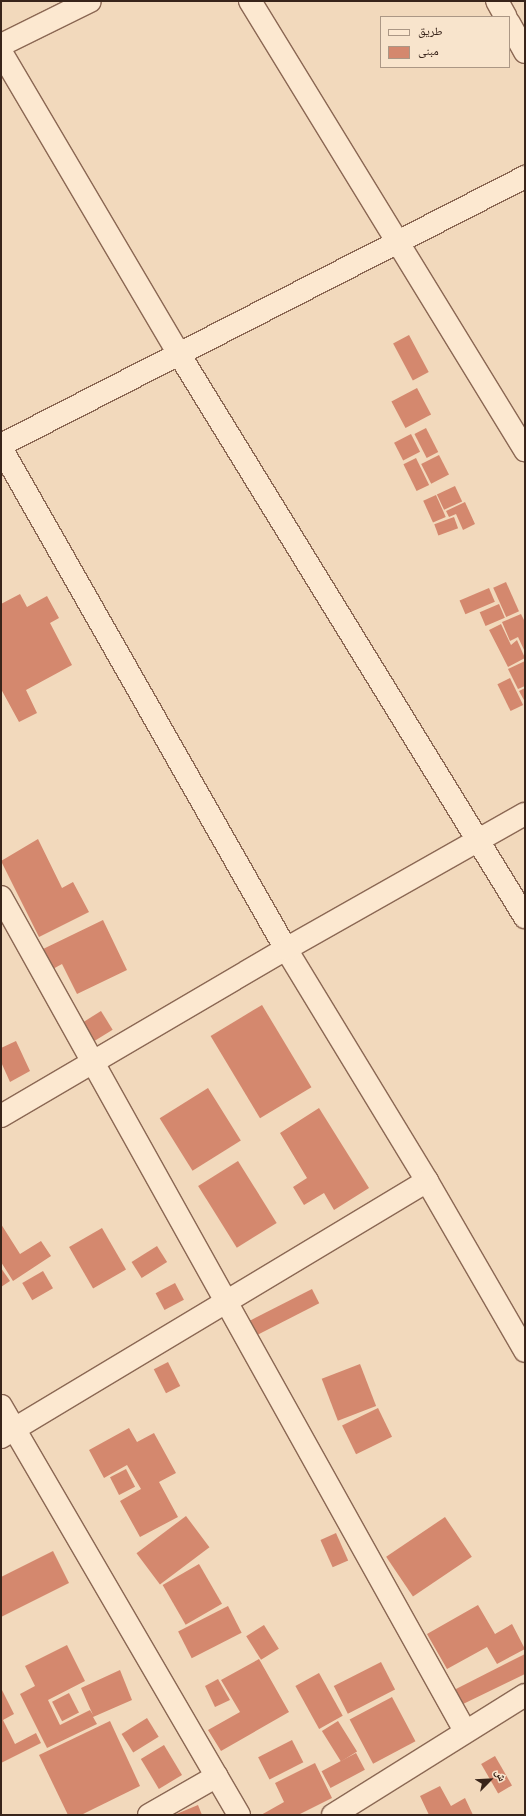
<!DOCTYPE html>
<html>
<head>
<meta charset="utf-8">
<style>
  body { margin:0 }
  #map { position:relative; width:526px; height:1816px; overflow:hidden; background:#f2d9bc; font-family:Lora,"Noto Naskh Arabic",serif }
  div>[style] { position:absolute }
  .building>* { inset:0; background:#d4886e; transform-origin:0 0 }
  .roads { filter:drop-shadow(1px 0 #8b6854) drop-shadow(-1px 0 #8b6854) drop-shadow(0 1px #8b6854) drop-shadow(0 -1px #8b6854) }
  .street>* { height:22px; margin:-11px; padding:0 11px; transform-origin:11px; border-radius:11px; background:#fce8d0 }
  span { translate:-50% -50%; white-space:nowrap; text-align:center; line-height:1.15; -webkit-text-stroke:3.5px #f8e4cc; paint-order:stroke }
  .frame { position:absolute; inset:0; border:2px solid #38241a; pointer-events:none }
  .legend { position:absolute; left:380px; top:16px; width:130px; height:52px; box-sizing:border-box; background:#f8e4cc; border:1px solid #ab9785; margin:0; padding:5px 7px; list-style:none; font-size:12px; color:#38241a }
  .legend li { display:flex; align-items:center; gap:8px; height:20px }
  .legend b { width:20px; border:1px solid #ab9785 }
  .north { position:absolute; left:470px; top:1760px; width:40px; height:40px; -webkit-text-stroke:3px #f8e4cc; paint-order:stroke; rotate:66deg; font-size:11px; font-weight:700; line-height:16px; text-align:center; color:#38241a }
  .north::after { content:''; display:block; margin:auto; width:14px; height:18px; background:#38241a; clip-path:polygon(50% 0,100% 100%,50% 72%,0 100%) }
</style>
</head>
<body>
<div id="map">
  <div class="building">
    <div style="left:409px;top:335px;width:42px;height:18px;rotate:62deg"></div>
    <div style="left:417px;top:388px;width:30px;height:29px;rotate:62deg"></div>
    <div style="left:426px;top:428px;width:27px;height:13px;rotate:63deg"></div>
    <div style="left:411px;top:434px;width:20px;height:19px;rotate:63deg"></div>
    <div style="left:439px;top:455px;width:22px;height:20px;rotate:63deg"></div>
    <div style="left:416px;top:458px;width:30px;height:14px;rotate:64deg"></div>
    <div style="left:455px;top:486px;width:17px;height:20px;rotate:65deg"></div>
    <div style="left:436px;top:495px;width:24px;height:14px;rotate:66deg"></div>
    <div style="clip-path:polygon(465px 502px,475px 524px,463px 530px,456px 514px,449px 517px,446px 511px)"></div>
    <div style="left:454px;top:517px;width:12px;height:21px;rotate:70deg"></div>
    <div style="left:506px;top:582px;width:32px;height:14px;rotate:66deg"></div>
    <div style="left:489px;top:588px;width:15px;height:32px;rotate:67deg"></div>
    <div style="clip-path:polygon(20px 594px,27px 607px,47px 596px,59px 618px,50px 623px,72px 665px,26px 690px,37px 713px,19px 722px,1px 689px,1px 604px)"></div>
    <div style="left:499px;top:604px;width:15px;height:21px;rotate:67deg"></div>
    <div style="clip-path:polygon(521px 614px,525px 622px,525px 652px,518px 637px,510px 641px,502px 622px)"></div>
    <div style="clip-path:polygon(501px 624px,511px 645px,517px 640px,525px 658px,508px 667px,489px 630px)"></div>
    <div style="clip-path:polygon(525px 661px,525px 686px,518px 689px,508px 669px)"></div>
    <div style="left:510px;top:678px;width:30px;height:14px;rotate:64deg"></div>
    <div style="clip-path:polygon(525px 688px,525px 702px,519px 691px)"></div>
    <div style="clip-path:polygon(38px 839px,62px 888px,73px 882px,89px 912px,39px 937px,1px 861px)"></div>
    <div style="clip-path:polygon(103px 920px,127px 970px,77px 994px,62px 964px,51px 970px,41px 950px)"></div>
    <div style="left:262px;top:1005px;width:96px;height:60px;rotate:59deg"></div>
    <div style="left:101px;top:1011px;width:22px;height:22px;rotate:58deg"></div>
    <div style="clip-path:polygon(16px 1041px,30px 1071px,10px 1082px,1px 1062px,1px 1048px)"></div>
    <div style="left:208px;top:1088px;width:62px;height:57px;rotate:58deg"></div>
    <div style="clip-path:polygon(319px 1108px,369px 1188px,334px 1210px,324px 1193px,304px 1205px,293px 1187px,307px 1178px,280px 1133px)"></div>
    <div style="left:238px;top:1161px;width:73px;height:47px;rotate:58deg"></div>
    <div style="clip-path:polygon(1px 1224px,20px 1254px,41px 1241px,51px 1256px,13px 1281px,1px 1262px)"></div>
    <div style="left:102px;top:1228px;width:48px;height:38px;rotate:60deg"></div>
    <div style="left:157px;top:1246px;width:19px;height:30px;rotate:58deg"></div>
    <div style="clip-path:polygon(1px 1268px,10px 1281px,1px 1287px)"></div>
    <div style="left:43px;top:1271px;width:20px;height:24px;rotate:60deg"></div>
    <div style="left:175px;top:1283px;width:19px;height:22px;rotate:62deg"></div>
    <div style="left:312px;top:1289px;width:16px;height:73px;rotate:63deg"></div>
    <div style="left:168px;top:1362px;width:27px;height:16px;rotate:63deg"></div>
    <div style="left:360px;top:1364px;width:45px;height:41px;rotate:69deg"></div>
    <div style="left:378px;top:1408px;width:32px;height:40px;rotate:64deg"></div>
    <div style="clip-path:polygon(129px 1428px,137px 1442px,154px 1433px,176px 1473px,159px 1482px,178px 1517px,140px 1537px,120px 1501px,141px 1489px,127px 1465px,104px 1478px,89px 1450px)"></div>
    <div style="left:126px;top:1469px;width:20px;height:18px;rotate:63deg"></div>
    <div style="left:186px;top:1516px;width:39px;height:62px;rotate:53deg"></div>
    <div style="left:445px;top:1517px;width:48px;height:71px;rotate:56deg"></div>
    <div style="left:336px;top:1533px;width:30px;height:17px;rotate:66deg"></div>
    <div style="clip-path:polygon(53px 1551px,69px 1583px,1px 1617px,1px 1577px)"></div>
    <div style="left:199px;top:1564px;width:46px;height:42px;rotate:60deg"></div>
    <div style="clip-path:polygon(478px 1605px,495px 1634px,512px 1624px,525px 1649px,497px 1664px,487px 1647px,447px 1669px,427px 1634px)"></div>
    <div style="left:228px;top:1606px;width:30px;height:56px;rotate:63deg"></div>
    <div style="left:264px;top:1625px;width:28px;height:21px;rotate:58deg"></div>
    <div style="clip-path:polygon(67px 1645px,85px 1681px,48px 1700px,60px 1725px,90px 1710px,93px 1715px,81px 1688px,120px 1670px,132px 1700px,93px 1717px,97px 1724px,47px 1748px,20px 1694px,35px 1686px,25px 1666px)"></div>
    <div style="clip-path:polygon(525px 1654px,525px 1674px,461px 1705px,454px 1690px)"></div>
    <div style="clip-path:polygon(259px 1659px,289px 1712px,221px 1751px,208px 1730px,240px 1712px,221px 1680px)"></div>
    <div style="left:381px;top:1662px;width:31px;height:53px;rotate:63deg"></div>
    <div style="left:319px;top:1673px;width:49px;height:27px;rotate:61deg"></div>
    <div style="clip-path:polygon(218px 1679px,230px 1700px,215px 1707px,205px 1686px)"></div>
    <div style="clip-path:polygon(1px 1688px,14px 1714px,3px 1720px,15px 1744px,36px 1733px,41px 1743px,1px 1763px)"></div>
    <div style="left:69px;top:1693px;width:22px;height:19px;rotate:63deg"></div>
    <div style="left:392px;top:1697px;width:50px;height:48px;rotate:62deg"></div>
    <div style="left:147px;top:1718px;width:22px;height:30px;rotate:58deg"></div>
    <div style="clip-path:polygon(110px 1721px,140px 1786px,81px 1815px,68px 1815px,39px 1755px)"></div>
    <div style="left:338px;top:1721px;width:36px;height:19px;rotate:58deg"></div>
    <div style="left:292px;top:1740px;width:25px;height:38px;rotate:63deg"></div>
    <div style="left:164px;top:1745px;width:35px;height:27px;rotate:59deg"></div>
    <div style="left:356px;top:1753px;width:19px;height:39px;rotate:62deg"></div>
    <div style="left:495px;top:1756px;width:34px;height:16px;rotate:60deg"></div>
    <div style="clip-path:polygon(315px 1763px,332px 1798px,298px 1815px,261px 1815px,284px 1802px,275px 1783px)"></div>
    <div style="clip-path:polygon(440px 1786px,451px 1806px,465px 1798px,473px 1815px,429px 1815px,420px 1796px)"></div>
    <div style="clip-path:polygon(198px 1805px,202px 1815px,174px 1815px)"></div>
  </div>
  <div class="roads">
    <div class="street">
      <div style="left:250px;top:1px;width:527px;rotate:58.51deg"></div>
      <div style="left:497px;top:1px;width:18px;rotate:61deg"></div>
      <div style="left:509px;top:23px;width:33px;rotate:61deg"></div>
      <div style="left:1px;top:45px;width:99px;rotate:-26.3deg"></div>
      <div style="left:1px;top:52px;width:351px;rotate:59.5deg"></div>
      <div style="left:179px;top:354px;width:661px;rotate:58.43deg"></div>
      <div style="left:1px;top:445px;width:589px;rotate:-27.09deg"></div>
      <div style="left:1px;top:448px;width:576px;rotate:60.37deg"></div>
      <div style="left:286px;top:949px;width:271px;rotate:58.7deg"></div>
      <div style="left:427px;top:1181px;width:196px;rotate:60deg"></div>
      <div style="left:1px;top:897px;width:954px;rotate:60.91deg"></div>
      <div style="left:1px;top:1116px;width:330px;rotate:-30.4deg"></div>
      <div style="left:286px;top:949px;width:274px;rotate:-29.5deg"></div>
      <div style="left:1px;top:1406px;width:473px;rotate:59.8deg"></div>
      <div style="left:1px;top:1437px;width:497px;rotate:-31deg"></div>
      <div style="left:149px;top:1815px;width:78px;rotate:-29.8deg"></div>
      <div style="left:333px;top:1815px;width:226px;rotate:-32deg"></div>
    </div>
  </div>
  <div class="frame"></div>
  <ul class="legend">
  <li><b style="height:5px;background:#fce8d0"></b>طريق</li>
  <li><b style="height:11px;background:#d4886e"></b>مبنى</li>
  </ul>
  <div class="north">ش</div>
</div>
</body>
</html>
